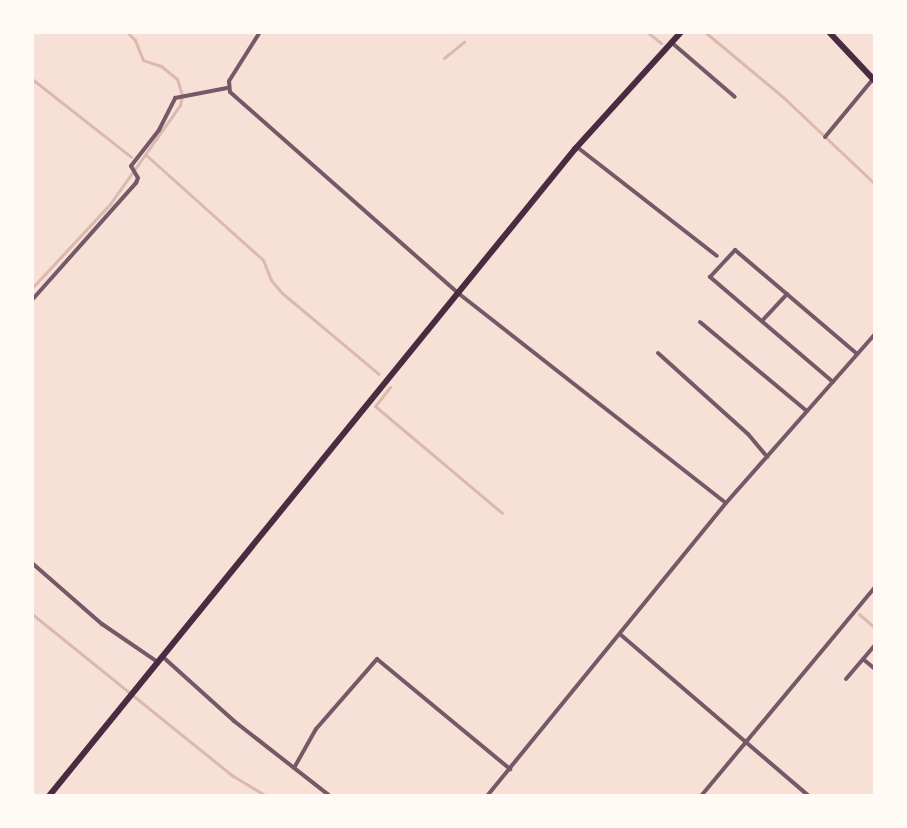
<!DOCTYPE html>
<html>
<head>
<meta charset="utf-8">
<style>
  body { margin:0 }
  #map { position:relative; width:907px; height:828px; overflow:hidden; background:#f7e1d7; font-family:Montserrat,sans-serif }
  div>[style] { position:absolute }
  .stream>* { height:3px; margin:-1.5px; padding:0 1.5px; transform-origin:1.5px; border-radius:1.5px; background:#dcb8b0 }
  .minor>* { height:4px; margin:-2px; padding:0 2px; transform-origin:2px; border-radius:2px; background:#755966 }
  .secondary>* { height:6px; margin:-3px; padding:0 3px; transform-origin:3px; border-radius:3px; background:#4a2c40 }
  span { translate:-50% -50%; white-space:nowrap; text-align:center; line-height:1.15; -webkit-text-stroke:8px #fffaf5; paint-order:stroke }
  .frame { position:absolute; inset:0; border:34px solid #fffaf5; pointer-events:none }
</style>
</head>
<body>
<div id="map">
  <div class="stream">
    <div style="left:647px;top:32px;width:18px;rotate:38deg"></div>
    <div style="left:705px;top:32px;width:102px;rotate:39.8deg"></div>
    <div style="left:783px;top:97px;width:127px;rotate:43.4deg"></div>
    <div style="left:444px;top:58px;width:26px;rotate:-39deg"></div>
    <div style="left:32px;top:79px;width:126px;rotate:38.2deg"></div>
    <div style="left:145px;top:154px;width:159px;rotate:41.9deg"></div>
    <div style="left:263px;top:260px;width:22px;rotate:68deg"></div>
    <div style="left:271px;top:280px;width:17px;rotate:50deg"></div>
    <div style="left:282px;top:293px;width:126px;rotate:39.9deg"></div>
    <div style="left:32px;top:288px;width:115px;rotate:-47.1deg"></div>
    <div style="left:110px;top:204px;width:121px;rotate:-54.7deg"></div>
    <div style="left:180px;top:105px;width:10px;rotate:-79deg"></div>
    <div style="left:182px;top:95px;width:17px;rotate:-107deg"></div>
    <div style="left:177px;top:79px;width:21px;rotate:-141deg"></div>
    <div style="left:161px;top:66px;width:19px;rotate:-162deg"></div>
    <div style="left:143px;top:60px;width:22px;rotate:-112deg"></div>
    <div style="left:135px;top:40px;width:11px;rotate:-135deg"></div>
    <div style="left:390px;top:387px;width:24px;rotate:128deg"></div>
    <div style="left:375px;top:406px;width:166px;rotate:40.1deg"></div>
    <div style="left:32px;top:614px;width:258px;rotate:38.9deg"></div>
    <div style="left:233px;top:776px;width:39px;rotate:31deg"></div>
    <div style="left:859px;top:614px;width:21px;rotate:41deg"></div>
  </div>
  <div class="minor">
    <div style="left:260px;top:32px;width:58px;rotate:122.3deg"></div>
    <div style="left:229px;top:81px;width:11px;rotate:85deg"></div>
    <div style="left:230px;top:92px;width:304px;rotate:41.4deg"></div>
    <div style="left:458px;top:293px;width:340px;rotate:38.1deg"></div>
    <div style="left:671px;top:42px;width:84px;rotate:40.7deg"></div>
    <div style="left:825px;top:137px;width:75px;rotate:-50.4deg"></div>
    <div style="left:577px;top:147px;width:177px;rotate:37.9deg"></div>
    <div style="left:32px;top:300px;width:157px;rotate:-48.4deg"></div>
    <div style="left:136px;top:183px;width:5px;rotate:-68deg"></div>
    <div style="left:138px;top:178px;width:14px;rotate:-120deg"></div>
    <div style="left:131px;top:166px;width:46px;rotate:-52.1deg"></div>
    <div style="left:159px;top:130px;width:36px;rotate:-63deg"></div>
    <div style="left:175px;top:98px;width:53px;rotate:-10.9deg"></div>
    <div style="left:762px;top:321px;width:37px;rotate:-47deg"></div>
    <div style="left:700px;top:322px;width:139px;rotate:39.8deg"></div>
    <div style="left:658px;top:353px;width:121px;rotate:42deg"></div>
    <div style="left:748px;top:434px;width:30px;rotate:50deg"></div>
    <div style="left:833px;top:382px;width:162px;rotate:-139.5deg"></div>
    <div style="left:710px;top:277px;width:37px;rotate:-47deg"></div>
    <div style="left:735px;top:250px;width:160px;rotate:40.4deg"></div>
    <div style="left:32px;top:563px;width:93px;rotate:41.1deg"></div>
    <div style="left:102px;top:624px;width:65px;rotate:34.4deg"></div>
    <div style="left:621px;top:635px;width:248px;rotate:40.6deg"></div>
    <div style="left:163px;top:657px;width:96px;rotate:42deg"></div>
    <div style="left:234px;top:721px;width:122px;rotate:38deg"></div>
    <div style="left:863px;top:659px;width:16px;rotate:40deg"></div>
    <div style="left:846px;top:679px;width:45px;rotate:-49.5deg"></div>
    <div style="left:294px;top:768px;width:45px;rotate:-60.6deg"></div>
    <div style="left:316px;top:729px;width:93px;rotate:-48.9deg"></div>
    <div style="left:377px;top:659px;width:173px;rotate:39.6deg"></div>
    <div style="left:487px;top:796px;width:378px;rotate:-50.8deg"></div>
    <div style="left:726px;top:503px;width:225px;rotate:-48.6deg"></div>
    <div style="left:701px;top:796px;width:272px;rotate:-50.2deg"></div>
  </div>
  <div class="secondary">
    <div style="left:829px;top:32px;width:67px;rotate:46.8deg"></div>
    <div style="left:49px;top:796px;width:834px;rotate:-50.89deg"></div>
    <div style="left:575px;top:149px;width:158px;rotate:-47.8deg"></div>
  </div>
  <div class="frame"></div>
</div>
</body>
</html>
